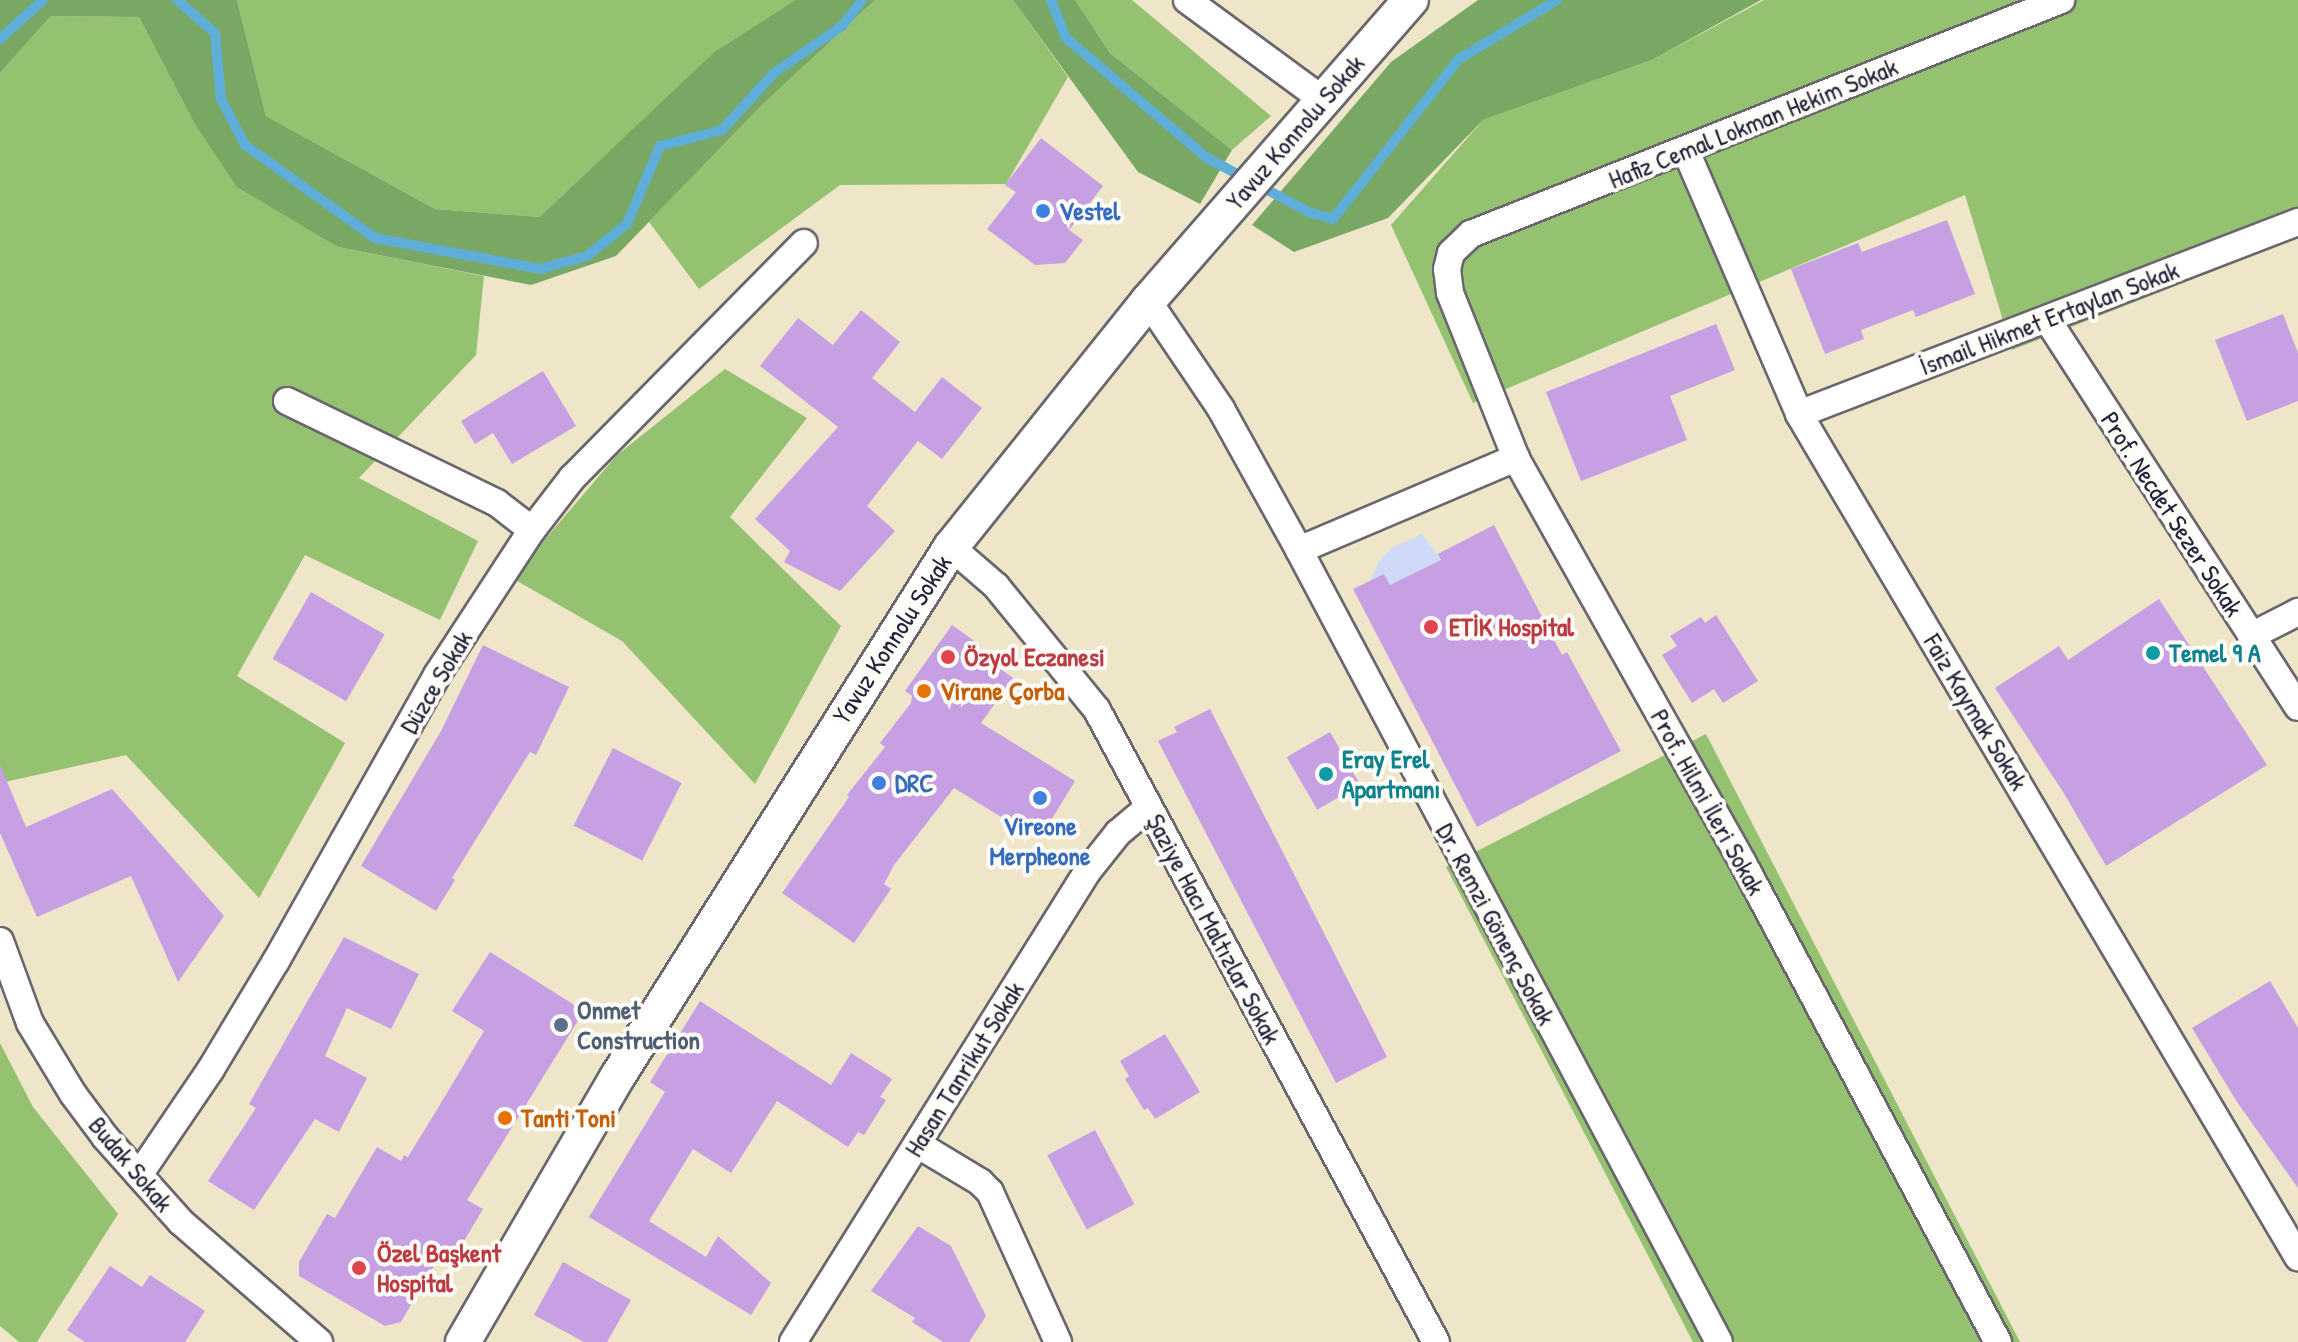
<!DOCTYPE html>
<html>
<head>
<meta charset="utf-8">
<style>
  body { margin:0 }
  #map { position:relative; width:2298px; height:1342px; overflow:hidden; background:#efe5c9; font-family:"Patrick Hand",sans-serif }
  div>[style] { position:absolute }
  .built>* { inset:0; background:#cfdaf9 }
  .green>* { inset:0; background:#95c271 }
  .forest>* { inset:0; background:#78a863 }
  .stream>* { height:10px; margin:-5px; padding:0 5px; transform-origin:5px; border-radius:5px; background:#5eaed9 }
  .building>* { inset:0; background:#c7a0e4; transform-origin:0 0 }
  .roads { filter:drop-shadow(2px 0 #6a666d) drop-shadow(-2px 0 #6a666d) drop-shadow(0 2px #6a666d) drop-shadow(0 -2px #6a666d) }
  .minor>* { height:26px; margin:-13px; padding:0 13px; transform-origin:13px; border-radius:13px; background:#fff }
  .tertiary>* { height:34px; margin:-17px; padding:0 17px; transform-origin:17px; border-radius:17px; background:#fff }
  .dots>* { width:22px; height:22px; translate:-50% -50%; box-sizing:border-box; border:4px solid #fdfcf7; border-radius:50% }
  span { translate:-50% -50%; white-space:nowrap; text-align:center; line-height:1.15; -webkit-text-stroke:8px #fdfcf7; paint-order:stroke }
  .street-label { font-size:26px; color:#22223b }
  .shop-label { font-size:26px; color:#366cbe; font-weight:700 }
  .left { translate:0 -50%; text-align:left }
  .health-label { font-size:26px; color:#be3a42; font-weight:700 }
  .culture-label { font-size:26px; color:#0d838f; font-weight:700 }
  .food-label { font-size:26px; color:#c56008; font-weight:700 }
  .service-label { font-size:26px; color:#4e5e75; font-weight:700 }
</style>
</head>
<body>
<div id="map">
  <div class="built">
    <div style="clip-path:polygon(1422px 534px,1467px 596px,1363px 596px,1379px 561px,1392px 548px)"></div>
  </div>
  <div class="green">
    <div style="clip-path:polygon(237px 0,795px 0,714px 52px,541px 217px,435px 209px,266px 116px)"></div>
    <div style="clip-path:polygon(875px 0,1013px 0,1068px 77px,1006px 184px,840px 185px,699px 289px,649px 222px,761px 106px)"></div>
    <div style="clip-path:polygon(1075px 0,1132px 0,1271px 116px,1232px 150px,1110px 53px)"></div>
    <div style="clip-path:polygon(1764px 0,2298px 0,2298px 238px,2012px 350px,1965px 195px,1473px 403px,1391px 225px,1483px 120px,1652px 60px)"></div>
    <div style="clip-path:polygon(51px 16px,139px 17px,193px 121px,338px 247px,484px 276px,476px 355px,359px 478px,478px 541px,440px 620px,305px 555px,237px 676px,345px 743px,259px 898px,126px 755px,0 783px,0 73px)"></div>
    <div style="clip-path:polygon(725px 369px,807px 418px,730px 517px,841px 626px,755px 784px,622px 641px,512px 578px,617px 455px)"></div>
    <div style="clip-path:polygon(1706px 734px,2020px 1342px,1693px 1342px,1446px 867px)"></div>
    <div style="clip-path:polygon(0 1043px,33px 1107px,118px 1214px,37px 1342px,19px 1342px,0 1326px)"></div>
  </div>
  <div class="forest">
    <div style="clip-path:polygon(0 0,237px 0,266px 116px,435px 209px,540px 217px,714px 52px,795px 0,875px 0,761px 106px,616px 256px,531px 285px,338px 247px,237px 187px,193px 121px,139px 17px,51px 16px,0 73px)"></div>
    <div style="clip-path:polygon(1013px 0,1075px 0,1110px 53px,1232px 150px,1200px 204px,1138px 172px)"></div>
    <div style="clip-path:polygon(1478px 0,1761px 0,1652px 60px,1483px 120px,1388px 218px,1294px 252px,1252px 225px,1391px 62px)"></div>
  </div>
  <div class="stream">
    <div style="left:177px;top:0;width:50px;rotate:41deg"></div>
    <div style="left:215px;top:33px;width:66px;rotate:84.8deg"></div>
    <div style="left:221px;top:99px;width:52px;rotate:62.4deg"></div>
    <div style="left:245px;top:145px;width:160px;rotate:35.6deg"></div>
    <div style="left:375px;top:238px;width:168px;rotate:10.6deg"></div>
    <div style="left:540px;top:269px;width:49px;rotate:-15.5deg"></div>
    <div style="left:587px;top:256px;width:51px;rotate:-38.7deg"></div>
    <div style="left:627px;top:224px;width:85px;rotate:-67.1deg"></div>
    <div style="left:660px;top:146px;width:64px;rotate:-14.5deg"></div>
    <div style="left:722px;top:130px;width:77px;rotate:-47.6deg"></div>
    <div style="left:774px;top:73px;width:83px;rotate:-34.7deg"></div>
    <div style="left:842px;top:26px;width:33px;rotate:-52deg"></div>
    <div style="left:1051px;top:0;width:41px;rotate:68.5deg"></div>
    <div style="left:1066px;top:38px;width:185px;rotate:40.4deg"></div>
    <div style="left:1207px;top:158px;width:115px;rotate:27.9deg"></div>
    <div style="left:1309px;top:212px;width:25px;rotate:16deg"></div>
    <div style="left:1333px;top:219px;width:204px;rotate:-51.8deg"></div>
    <div style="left:1459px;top:59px;width:114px;rotate:-31deg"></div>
    <div style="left:0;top:39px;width:58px;rotate:-42.2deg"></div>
  </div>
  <div class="building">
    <div style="clip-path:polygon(1041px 138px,1103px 186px,1069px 230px,1083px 240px,1065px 263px,1035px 265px,987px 229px,1016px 192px,1005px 185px)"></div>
    <div style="clip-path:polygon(1947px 220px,1975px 294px,1916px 317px,1913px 310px,1861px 330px,1864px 339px,1825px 354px,1791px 269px,1858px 243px,1862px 252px)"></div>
    <div style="clip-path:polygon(861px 310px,900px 342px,872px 378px,915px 412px,942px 377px,982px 408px,942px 459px,918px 441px,867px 506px,895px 531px,840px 591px,784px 562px,790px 551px,755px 519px,838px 427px,760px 366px,798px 318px,833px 345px)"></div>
    <div style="clip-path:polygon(2283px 314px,2298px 353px,2298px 401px,2247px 421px,2215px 340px)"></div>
    <div style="clip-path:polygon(1716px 324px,1735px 370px,1670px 396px,1687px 440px,1581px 481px,1546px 392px)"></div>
    <div style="clip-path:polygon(543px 371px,576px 426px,512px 464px,493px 433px,475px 444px,461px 421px)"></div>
    <div style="clip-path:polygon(1494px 525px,1562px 655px,1567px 652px,1621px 751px,1477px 827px,1353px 589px,1384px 574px,1390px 585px,1441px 560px,1438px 554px)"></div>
    <div style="left:311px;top:592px;width:85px;height:77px;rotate:30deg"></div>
    <div style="clip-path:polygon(2159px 599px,2267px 765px,2106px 866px,2065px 795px,1995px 688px,2059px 646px,2068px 660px)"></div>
    <div style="clip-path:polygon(1716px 615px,1758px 681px,1723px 703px,1714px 689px,1692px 703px,1662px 655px,1677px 646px,1670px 636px,1701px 617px,1705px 623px)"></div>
    <div style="clip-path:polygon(952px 625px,980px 645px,976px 651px,1013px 678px,981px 723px,1075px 781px,1039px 840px,954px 788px,894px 865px,884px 884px,891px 889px,854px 943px,782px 893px,849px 797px,847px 795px,885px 747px,880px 743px,911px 703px,912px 696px,905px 691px)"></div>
    <div style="clip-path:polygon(483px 645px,569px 687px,536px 755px,530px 752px,452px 878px,455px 880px,436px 911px,361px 866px,441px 731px)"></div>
    <div style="clip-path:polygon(1210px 709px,1387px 1057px,1336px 1083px,1158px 741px,1177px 732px,1174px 727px)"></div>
    <div style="left:1330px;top:732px;width:61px;height:50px;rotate:60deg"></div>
    <div style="left:613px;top:748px;width:77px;height:87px;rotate:27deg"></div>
    <div style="clip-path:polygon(0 765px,26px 827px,112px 789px,224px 916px,178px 982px,131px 876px,37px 917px,0 833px)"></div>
    <div style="clip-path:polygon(344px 937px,419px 974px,391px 1029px,347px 1008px,325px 1056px,367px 1078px,339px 1132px,315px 1119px,254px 1210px,208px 1181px,256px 1108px,249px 1104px)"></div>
    <div style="clip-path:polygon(490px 952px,584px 1011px,467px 1200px,483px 1209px,455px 1256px,444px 1249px,401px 1322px,385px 1326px,299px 1276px,299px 1262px,327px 1214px,335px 1218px,377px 1147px,401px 1161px,404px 1155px,408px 1157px,444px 1098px,484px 1031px,452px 1011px)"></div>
    <div style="clip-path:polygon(2270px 981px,2298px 1028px,2298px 1188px,2237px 1102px,2192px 1028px)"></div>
    <div style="clip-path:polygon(700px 1001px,831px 1085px,851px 1053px,892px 1079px,880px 1097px,886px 1100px,864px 1135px,858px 1132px,848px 1147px,777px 1101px,731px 1173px,693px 1149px,649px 1221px,706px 1257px,718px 1236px,771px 1283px,751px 1315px,589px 1217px,665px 1092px,650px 1082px)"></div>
    <div style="clip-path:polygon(1165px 1034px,1200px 1092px,1155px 1119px,1148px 1108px,1144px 1110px,1125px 1079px,1129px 1076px,1120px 1061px)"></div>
    <div style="left:1095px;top:1130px;width:84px;height:54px;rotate:62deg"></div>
    <div style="clip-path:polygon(918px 1226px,951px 1246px,986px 1316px,969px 1342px,943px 1342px,912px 1322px,915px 1318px,871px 1291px)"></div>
    <div style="clip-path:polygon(563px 1262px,631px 1300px,607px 1342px,584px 1342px,534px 1315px)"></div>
    <div style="clip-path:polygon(110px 1266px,142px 1287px,150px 1275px,205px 1311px,185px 1342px,85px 1342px,67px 1330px)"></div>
  </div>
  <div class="roads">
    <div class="minor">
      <div style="left:1187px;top:0;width:167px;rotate:36.3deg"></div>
      <div style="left:1686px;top:151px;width:286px;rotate:66.7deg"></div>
      <div style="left:1799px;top:414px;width:980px;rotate:59.38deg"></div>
      <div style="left:1148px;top:301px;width:130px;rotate:55.9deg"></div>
      <div style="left:1221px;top:409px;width:161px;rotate:61deg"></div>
      <div style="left:1299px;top:550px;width:896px;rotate:62.06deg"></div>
      <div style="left:2047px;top:319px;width:462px;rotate:57.1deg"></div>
      <div style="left:287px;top:401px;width:233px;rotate:25.9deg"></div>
      <div style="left:497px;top:503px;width:44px;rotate:37.6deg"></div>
      <div style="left:1799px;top:414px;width:535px;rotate:-21.05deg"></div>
      <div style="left:951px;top:547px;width:60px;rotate:40.9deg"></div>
      <div style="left:996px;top:586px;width:160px;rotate:50.8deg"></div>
      <div style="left:1097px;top:710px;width:717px;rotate:61.79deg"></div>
      <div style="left:1299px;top:550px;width:236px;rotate:-23deg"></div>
      <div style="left:2251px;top:636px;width:53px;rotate:-27.1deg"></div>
      <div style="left:0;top:941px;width:87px;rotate:69.9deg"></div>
      <div style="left:30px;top:1023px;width:83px;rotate:58.8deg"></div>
      <div style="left:73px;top:1094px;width:54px;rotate:53.3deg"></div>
      <div style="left:105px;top:1137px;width:114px;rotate:48.2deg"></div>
      <div style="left:181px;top:1222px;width:183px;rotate:41deg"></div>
      <div style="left:917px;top:1144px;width:74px;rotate:31.1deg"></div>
      <div style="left:980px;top:1182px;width:14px;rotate:45deg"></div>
      <div style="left:990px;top:1192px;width:165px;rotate:65.6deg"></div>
      <div style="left:139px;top:1175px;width:128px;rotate:-55.8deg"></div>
      <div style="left:211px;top:1069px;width:126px;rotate:-59deg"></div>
      <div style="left:276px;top:961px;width:328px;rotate:-60.6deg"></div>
      <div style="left:437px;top:675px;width:173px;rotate:-56.8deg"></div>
      <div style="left:532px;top:530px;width:66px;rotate:-52.4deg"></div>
      <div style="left:572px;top:478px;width:330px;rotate:-45.4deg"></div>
      <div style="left:793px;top:1342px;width:554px;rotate:-57.97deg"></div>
      <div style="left:1087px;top:872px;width:50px;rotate:-51.5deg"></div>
      <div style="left:1118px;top:833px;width:39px;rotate:-40deg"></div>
      <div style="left:1998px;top:1342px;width:543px;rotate:-118.03deg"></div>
      <div style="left:1743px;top:863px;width:464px;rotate:-119.3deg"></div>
      <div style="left:1516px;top:458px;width:178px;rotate:-111.8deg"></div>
      <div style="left:1450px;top:293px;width:24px;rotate:-97deg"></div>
      <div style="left:1447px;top:269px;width:16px;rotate:-76deg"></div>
      <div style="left:1451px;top:253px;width:28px;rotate:-44deg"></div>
      <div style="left:1471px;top:234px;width:635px;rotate:-21.63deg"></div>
    </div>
    <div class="tertiary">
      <div style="left:463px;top:1342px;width:308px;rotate:-59.8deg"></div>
      <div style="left:618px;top:1076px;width:625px;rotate:-57.81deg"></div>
      <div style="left:951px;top:547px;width:315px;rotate:-51.3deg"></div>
      <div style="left:1148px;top:301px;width:400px;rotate:-48.9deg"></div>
    </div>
  </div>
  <div class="dots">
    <div style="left:1043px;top:211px;background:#3f7fe0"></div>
    <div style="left:1431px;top:627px;background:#e0444e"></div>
    <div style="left:2153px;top:653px;background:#0f9aa8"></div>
    <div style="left:948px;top:657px;background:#e0444e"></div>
    <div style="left:924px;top:691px;background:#e8710a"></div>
    <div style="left:1326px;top:774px;background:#0f9aa8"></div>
    <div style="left:879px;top:783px;background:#3f7fe0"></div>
    <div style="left:1040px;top:798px;background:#3f7fe0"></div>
    <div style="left:561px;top:1025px;background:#5c6f8a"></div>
    <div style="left:505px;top:1118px;background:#e8710a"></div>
    <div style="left:359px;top:1268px;background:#e0444e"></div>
  </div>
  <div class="street-label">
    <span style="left:1753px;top:123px;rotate:-22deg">Hafiz Cemal Lokman Hekim Sokak</span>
    <span style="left:1295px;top:132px;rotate:-49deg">Yavuz Konnolu Sokak</span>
    <span style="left:2049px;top:318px;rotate:-21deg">İsmail Hikmet Ertaylan Sokak</span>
    <span style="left:2172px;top:514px;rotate:57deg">Prof. Necdet Sezer Sokak</span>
    <span style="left:892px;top:639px;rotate:-57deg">Yavuz Konnolu Sokak</span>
    <span style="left:436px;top:682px;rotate:-59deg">Düzce Sokak</span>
    <span style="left:1976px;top:712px;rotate:59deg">Faiz Kaymak Sokak</span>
    <span style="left:1708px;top:802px;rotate:61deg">Prof. Hilmi İleri Sokak</span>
    <span style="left:1496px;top:924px;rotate:62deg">Dr. Remzi Gönenç Sokak</span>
    <span style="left:1214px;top:929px;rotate:62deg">Şaziye Hacı Maltızlar Sokak</span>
    <span style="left:964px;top:1069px;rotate:-58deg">Hasan Tanrikut Sokak</span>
    <span style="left:131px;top:1164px;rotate:50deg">Budak Sokak</span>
  </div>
  <div class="shop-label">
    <span class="left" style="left:1059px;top:211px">Vestel</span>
    <span class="left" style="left:895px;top:783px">DRC</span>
    <span style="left:1040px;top:841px">Vireone<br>Merpheone</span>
  </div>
  <div class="health-label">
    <span class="left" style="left:1449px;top:627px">ETİK Hospital</span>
    <span class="left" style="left:964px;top:657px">Özyol Eczanesi</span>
    <span class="left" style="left:377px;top:1268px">Özel Başkent<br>Hospital</span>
  </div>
  <div class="culture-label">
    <span class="left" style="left:2169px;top:653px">Temel 9 A</span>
    <span class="left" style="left:1342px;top:774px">Eray Erel<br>Apartmanı</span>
  </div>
  <div class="food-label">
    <span class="left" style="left:940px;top:691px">Virane Çorba</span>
    <span class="left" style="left:521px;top:1118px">Tanti Toni</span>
  </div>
  <div class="service-label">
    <span class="left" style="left:577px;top:1025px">Onmet<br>Construction</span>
  </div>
</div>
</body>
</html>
